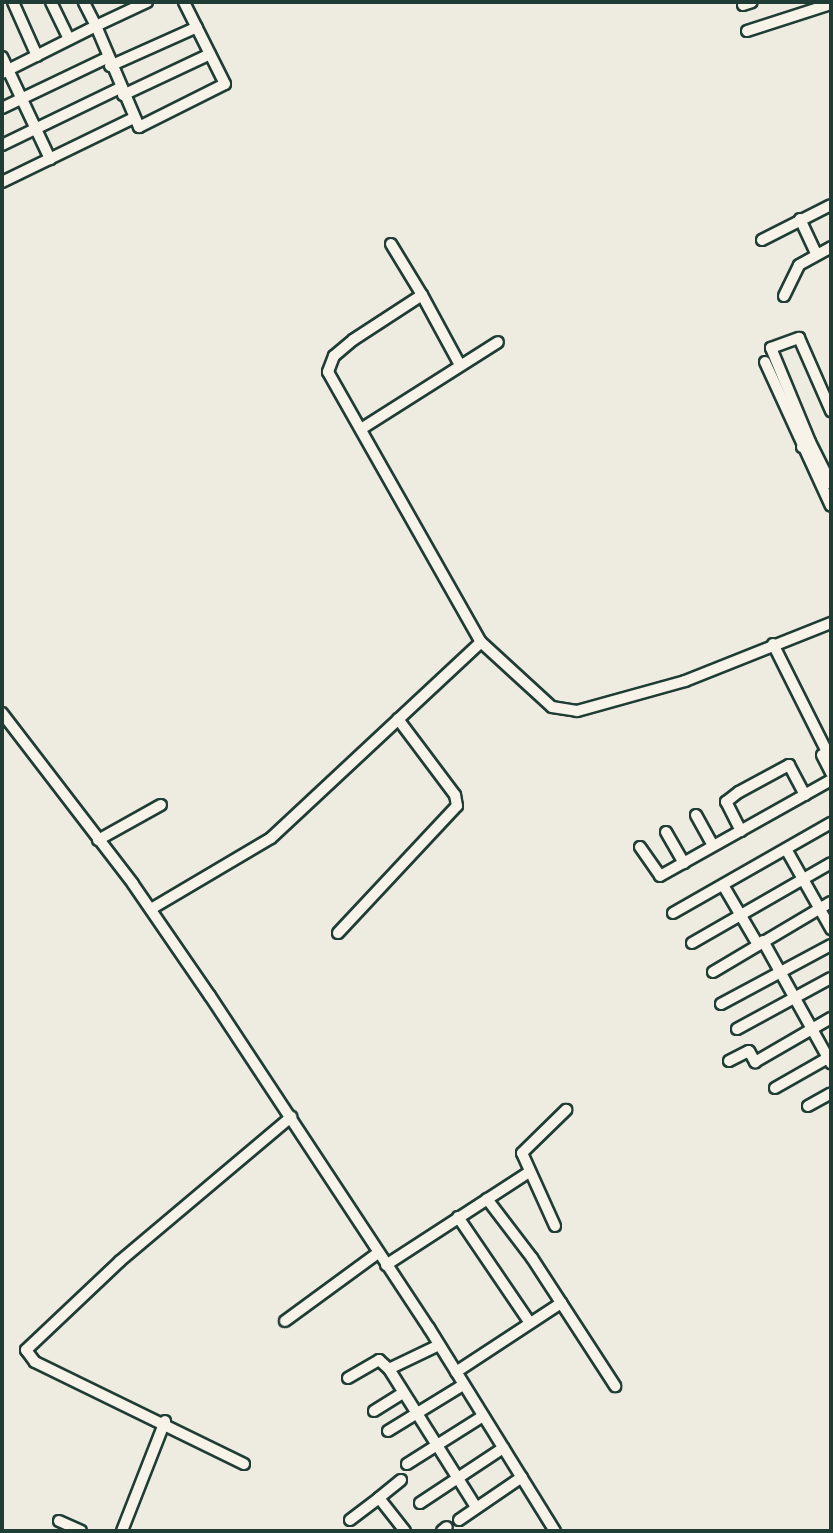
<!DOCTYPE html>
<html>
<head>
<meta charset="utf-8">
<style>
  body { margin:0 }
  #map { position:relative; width:833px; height:1533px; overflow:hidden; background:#eeece1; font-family:"Gochi Hand",sans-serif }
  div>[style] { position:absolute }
  .roads { filter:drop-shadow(2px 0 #1f3d34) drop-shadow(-2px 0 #1f3d34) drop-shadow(0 2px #1f3d34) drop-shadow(0 -2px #1f3d34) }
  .minor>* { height:10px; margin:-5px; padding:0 5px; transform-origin:5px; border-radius:5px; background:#f7f3e8 }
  span { translate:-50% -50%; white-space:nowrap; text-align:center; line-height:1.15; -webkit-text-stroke:6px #f7f3e8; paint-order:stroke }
  .frame { position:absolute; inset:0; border:4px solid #1f3d34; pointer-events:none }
</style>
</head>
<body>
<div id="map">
  <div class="roads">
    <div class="minor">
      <div style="left:13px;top:2px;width:59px;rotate:66deg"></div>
      <div style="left:51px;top:2px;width:41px;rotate:64.1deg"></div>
      <div style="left:147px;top:2px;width:56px;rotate:154.8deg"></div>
      <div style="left:96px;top:26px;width:110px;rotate:66.9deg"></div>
      <div style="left:139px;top:127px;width:96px;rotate:-26.6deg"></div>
      <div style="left:225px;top:84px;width:92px;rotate:-116.6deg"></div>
      <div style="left:743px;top:5px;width:9px;rotate:-18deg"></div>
      <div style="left:747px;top:31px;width:88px;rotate:-17.8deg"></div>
      <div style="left:2px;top:57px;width:113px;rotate:64.8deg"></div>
      <div style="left:110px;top:66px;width:95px;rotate:-24.1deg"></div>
      <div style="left:2px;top:73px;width:105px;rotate:-26.6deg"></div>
      <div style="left:96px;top:26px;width:27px;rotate:-117deg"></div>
      <div style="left:123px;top:95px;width:96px;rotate:-25.2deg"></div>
      <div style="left:2px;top:108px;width:116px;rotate:-25.5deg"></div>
      <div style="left:2px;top:145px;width:131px;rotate:-25.8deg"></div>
      <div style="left:2px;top:182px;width:147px;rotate:-25.9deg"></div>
      <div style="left:800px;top:219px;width:38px;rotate:65deg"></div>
      <div style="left:762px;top:240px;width:77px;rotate:-26.9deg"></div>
      <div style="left:391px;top:244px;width:60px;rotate:58.7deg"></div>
      <div style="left:422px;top:295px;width:82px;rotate:146.9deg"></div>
      <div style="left:353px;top:340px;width:25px;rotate:140deg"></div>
      <div style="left:334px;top:356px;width:17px;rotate:111deg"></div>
      <div style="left:328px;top:372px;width:310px;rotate:60.5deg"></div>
      <div style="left:422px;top:295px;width:80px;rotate:61.5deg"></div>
      <div style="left:784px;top:296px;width:34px;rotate:-64deg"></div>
      <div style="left:799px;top:265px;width:37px;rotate:-29deg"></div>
      <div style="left:765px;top:362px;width:158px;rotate:65.4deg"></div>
      <div style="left:361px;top:429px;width:162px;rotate:-32.4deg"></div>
      <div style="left:810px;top:442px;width:47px;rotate:63.4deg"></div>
      <div style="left:802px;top:447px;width:9px;rotate:-32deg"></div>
      <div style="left:810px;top:442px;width:102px;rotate:-112.5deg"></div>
      <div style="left:771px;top:348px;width:30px;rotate:-20deg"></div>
      <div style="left:799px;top:338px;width:80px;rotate:66.3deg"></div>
      <div style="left:773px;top:644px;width:130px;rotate:63.4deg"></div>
      <div style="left:2px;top:713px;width:215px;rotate:52.5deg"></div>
      <div style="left:133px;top:884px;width:136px;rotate:55.5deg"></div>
      <div style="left:210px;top:996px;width:398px;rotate:56.6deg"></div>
      <div style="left:429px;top:1328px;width:239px;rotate:58.2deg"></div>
      <div style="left:822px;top:755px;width:20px;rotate:63deg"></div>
      <div style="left:696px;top:815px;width:35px;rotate:61deg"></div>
      <div style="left:741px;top:831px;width:33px;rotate:-117deg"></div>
      <div style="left:726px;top:802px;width:16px;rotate:-38deg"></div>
      <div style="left:739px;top:792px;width:57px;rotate:-28.4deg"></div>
      <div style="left:789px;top:765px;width:34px;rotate:62deg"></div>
      <div style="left:666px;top:832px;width:36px;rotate:60deg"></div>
      <div style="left:98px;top:840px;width:72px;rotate:-29.1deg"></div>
      <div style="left:640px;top:847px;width:35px;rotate:55deg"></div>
      <div style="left:660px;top:876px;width:196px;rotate:-29.3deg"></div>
      <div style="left:786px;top:849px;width:92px;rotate:60.6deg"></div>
      <div style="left:723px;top:885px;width:69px;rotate:59.7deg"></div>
      <div style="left:151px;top:909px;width:139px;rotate:-30.6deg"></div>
      <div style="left:271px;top:838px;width:287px;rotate:-43deg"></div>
      <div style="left:481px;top:642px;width:96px;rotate:42.5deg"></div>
      <div style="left:552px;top:707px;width:25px;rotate:9deg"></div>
      <div style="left:577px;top:711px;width:112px;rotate:-15.5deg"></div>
      <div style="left:685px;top:681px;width:157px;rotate:-21.7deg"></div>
      <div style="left:673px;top:913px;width:182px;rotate:-29.7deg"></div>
      <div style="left:338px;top:933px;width:174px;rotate:-46.9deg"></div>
      <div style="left:457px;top:806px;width:11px;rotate:-100deg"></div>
      <div style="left:455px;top:795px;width:95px;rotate:-126.9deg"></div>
      <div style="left:763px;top:941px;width:140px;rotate:60.9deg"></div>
      <div style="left:692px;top:943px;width:160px;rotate:-29.9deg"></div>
      <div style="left:713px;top:972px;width:137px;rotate:-30.7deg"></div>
      <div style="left:721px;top:1004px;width:125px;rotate:-28.2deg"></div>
      <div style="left:737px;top:1029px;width:107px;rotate:-28.5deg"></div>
      <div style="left:729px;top:1061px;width:22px;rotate:-27deg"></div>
      <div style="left:749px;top:1051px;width:13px;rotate:61deg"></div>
      <div style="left:755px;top:1062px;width:88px;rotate:-30.1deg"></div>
      <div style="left:775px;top:1088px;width:64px;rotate:-29.7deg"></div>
      <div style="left:808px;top:1106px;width:26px;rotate:-29deg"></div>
      <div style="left:487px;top:1199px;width:74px;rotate:52.7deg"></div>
      <div style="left:532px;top:1258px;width:153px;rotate:57deg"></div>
      <div style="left:458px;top:1217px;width:128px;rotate:55.8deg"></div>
      <div style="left:555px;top:1226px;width:80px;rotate:-114.3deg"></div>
      <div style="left:522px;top:1153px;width:62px;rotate:-44.3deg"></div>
      <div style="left:386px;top:1265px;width:171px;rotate:-33deg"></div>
      <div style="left:285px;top:1321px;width:115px;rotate:-36.2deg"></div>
      <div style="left:439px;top:1345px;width:55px;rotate:154.4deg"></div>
      <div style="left:389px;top:1369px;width:163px;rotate:57.8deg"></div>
      <div style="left:456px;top:1372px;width:126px;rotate:-33.3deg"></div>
      <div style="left:348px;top:1378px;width:36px;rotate:-30deg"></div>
      <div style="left:379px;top:1360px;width:13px;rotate:42deg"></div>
      <div style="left:374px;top:1411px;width:34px;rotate:-32deg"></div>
      <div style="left:388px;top:1431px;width:88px;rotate:-31.5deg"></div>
      <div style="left:244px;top:1464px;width:233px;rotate:-154deg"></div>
      <div style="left:35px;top:1362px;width:15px;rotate:-127deg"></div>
      <div style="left:26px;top:1350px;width:129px;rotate:-43.4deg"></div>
      <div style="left:120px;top:1261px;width:224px;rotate:-40.1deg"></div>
      <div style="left:407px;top:1464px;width:90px;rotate:-32.3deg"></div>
      <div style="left:401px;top:1480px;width:28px;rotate:141deg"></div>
      <div style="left:379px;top:1498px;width:42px;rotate:51.8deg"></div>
      <div style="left:420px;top:1503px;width:100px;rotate:-33.5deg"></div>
      <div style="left:350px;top:1520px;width:36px;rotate:-37deg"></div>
      <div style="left:459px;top:1520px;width:76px;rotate:-34.3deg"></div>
      <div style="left:59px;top:1521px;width:24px;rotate:24deg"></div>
      <div style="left:122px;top:1531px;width:118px;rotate:-68.6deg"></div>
      <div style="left:442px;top:1531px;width:6px;rotate:-39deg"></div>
    </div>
  </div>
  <div class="frame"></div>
</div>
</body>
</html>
